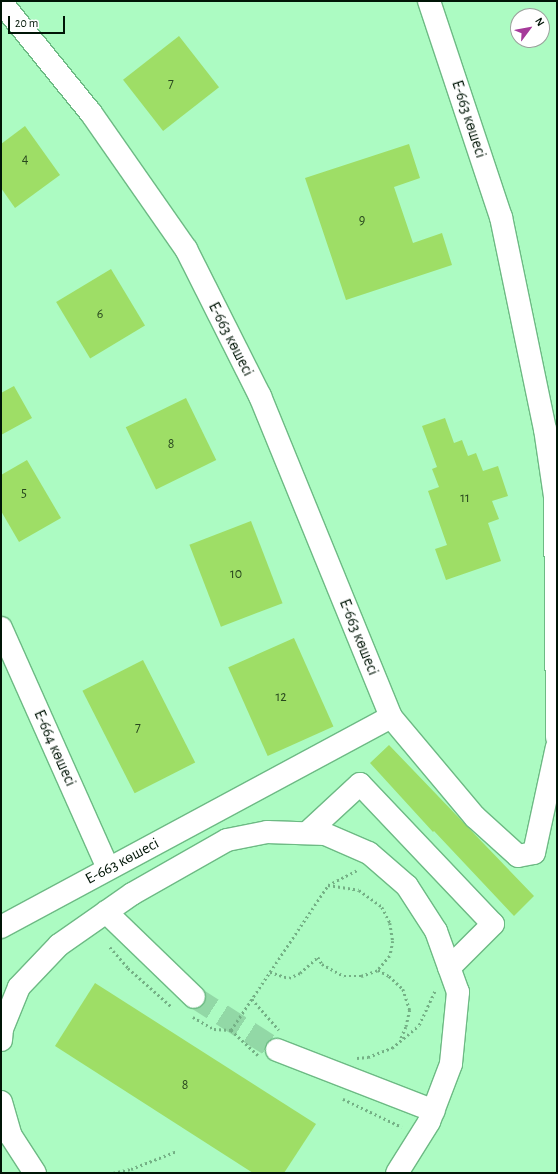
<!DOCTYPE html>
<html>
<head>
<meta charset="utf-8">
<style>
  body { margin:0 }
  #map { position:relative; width:558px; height:1174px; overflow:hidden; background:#acfbc2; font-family:"Alegreya Sans",sans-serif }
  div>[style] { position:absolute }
  .building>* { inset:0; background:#9ede66; transform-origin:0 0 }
  .minor-tunnel>* { height:22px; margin-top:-11px; transform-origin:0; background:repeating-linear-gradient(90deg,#92d8a6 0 22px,transparent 0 33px) }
  .path>* { height:2.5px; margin-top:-1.25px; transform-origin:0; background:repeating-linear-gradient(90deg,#74b085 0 2px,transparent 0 5px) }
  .roads { filter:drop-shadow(1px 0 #6dba84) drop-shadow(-1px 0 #6dba84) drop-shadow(0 1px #6dba84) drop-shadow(0 -1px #6dba84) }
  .minor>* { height:22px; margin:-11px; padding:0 11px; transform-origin:11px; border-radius:11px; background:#fff }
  span { translate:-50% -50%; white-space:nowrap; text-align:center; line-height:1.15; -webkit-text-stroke:4px #fff; paint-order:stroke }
  .number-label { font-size:14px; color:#28471e }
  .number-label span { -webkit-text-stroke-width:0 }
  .street-label { font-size:16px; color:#001506 }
  .frame { position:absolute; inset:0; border:2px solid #001506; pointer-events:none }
  .north { position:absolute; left:510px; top:8px; width:40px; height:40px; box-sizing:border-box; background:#fff; border:1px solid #99a19b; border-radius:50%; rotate:58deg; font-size:11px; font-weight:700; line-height:16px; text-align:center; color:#001506 }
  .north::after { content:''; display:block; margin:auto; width:14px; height:18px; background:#a63a9a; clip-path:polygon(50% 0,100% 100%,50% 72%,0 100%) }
  .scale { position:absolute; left:8px; top:16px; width:57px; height:18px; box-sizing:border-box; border:2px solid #001506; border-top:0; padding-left:5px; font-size:12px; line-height:14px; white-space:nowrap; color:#001506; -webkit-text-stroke:3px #fff; paint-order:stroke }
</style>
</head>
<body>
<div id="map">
  <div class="building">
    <div style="left:179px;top:36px;width:65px;height:71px;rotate:52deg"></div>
    <div style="clip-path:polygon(25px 126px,60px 175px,15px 208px,1px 188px,1px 144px)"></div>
    <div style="clip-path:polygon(409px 144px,420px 178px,394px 187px,413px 243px,442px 233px,452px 265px,346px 300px,305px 178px)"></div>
    <div style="left:111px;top:269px;width:66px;height:64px;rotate:59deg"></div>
    <div style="clip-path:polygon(14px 386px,32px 418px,1px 435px,1px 393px)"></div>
    <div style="left:186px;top:398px;width:69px;height:67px;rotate:64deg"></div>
    <div style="clip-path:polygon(445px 418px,454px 443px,462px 440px,468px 456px,476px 453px,483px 471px,498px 466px,508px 496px,492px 501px,499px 519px,488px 523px,501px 561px,446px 580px,435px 549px,447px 545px,428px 491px,439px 487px,432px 469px,437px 467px,422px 426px)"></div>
    <div style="clip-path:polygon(27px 460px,61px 518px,19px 542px,1px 511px,1px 475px)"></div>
    <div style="left:251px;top:521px;width:88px;height:66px;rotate:69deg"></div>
    <div style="left:294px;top:638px;width:97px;height:72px;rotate:66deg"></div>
    <div style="left:143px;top:660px;width:115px;height:68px;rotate:63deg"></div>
    <div style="clip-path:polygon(389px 745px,534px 896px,514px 916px,434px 831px,433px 832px,370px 763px)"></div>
    <div style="clip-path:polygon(95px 983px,316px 1124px,284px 1173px,253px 1173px,55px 1046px)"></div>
  </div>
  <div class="minor-tunnel">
    <div style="left:194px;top:997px;width:98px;rotate:32.6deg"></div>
  </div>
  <div class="path">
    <div style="left:328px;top:885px;width:31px;rotate:9deg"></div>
    <div style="left:359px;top:890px;width:29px;rotate:36deg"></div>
    <div style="left:382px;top:907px;width:18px;rotate:63deg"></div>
    <div style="left:390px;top:923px;width:18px;rotate:81deg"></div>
    <div style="left:393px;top:941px;width:15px;rotate:101deg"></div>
    <div style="left:390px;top:956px;width:18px;rotate:131deg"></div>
    <div style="left:110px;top:947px;width:28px;rotate:49deg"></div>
    <div style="left:128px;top:968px;width:59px;rotate:41.6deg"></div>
    <div style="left:270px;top:972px;width:20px;rotate:18deg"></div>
    <div style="left:289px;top:978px;width:12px;rotate:-24deg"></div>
    <div style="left:300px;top:973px;width:24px;rotate:-42deg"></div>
    <div style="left:318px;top:957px;width:8px;rotate:60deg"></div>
    <div style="left:322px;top:964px;width:25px;rotate:29deg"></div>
    <div style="left:344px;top:976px;width:17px"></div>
    <div style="left:361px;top:976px;width:18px;rotate:-19deg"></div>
    <div style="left:378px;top:970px;width:13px;rotate:29deg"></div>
    <div style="left:389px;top:976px;width:19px;rotate:43deg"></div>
    <div style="left:403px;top:989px;width:22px;rotate:72deg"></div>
    <div style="left:410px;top:1010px;width:17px;rotate:103deg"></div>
    <div style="left:406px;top:1027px;width:13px;rotate:113deg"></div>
    <div style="left:252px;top:999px;width:41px;rotate:48.9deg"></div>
    <div style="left:193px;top:1017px;width:24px;rotate:30deg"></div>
    <div style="left:214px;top:1029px;width:17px;rotate:3deg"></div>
    <div style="left:231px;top:1030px;width:37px;rotate:43deg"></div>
    <div style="left:231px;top:1030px;width:174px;rotate:-56.2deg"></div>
    <div style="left:328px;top:885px;width:33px;rotate:-27deg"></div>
    <div style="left:357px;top:1058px;width:11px;rotate:-5deg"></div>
    <div style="left:368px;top:1057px;width:26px;rotate:-21deg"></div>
    <div style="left:392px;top:1048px;width:35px;rotate:-40deg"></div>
    <div style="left:419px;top:1025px;width:38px;rotate:-65deg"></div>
    <div style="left:343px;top:1099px;width:65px;rotate:25.4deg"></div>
    <div style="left:113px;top:1173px;width:18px;rotate:-13deg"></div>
    <div style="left:131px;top:1169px;width:49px;rotate:-21.4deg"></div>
  </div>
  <div class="roads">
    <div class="minor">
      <div style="left:429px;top:1px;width:228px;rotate:71.6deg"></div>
      <div style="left:501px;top:217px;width:217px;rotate:78.3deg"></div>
      <div style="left:545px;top:429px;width:69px;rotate:81.6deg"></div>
      <div style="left:555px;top:497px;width:240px;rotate:89.5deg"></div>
      <div style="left:1px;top:2px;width:143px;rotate:51deg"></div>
      <div style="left:91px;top:113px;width:166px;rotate:55.1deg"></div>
      <div style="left:186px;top:249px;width:165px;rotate:63.3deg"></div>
      <div style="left:260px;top:396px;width:347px;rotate:67.8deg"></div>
      <div style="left:391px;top:717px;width:131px;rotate:50deg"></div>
      <div style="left:475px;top:817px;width:58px;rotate:42.2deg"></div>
      <div style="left:518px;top:856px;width:16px;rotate:-11deg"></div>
      <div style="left:534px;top:853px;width:108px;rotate:-77.8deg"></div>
      <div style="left:1px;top:628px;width:263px;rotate:66deg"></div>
      <div style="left:307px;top:833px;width:72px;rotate:-42.8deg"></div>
      <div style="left:360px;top:784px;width:193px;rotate:46.5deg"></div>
      <div style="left:493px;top:924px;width:62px;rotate:135deg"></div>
      <div style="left:106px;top:912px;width:122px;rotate:44deg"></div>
      <div style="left:1px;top:927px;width:443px;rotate:-28.3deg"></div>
      <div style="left:1px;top:1040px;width:11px;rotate:-85deg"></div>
      <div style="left:2px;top:1029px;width:45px;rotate:-68deg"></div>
      <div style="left:19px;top:987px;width:58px;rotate:-46.4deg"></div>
      <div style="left:59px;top:945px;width:89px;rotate:-34.9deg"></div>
      <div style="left:132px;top:894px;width:109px;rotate:-29.6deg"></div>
      <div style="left:227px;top:840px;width:41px;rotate:-11.3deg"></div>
      <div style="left:267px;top:832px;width:58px;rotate:2deg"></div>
      <div style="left:325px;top:834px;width:48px;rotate:23.4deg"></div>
      <div style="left:369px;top:853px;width:50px;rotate:41deg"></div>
      <div style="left:407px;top:886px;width:54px;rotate:57.2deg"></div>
      <div style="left:436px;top:931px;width:65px;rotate:70.2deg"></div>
      <div style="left:458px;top:992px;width:72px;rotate:95.6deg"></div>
      <div style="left:451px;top:1064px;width:62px;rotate:110.8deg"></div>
      <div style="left:429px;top:1122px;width:60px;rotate:122.1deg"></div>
      <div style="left:277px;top:1050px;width:168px;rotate:21.2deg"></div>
      <div style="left:1px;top:1102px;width:35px;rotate:74deg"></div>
      <div style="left:11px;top:1136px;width:44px;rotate:57deg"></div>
    </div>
  </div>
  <div class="number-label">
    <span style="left:171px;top:83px">7</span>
    <span style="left:25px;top:159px">4</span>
    <span style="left:362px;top:220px">9</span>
    <span style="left:100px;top:314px">6</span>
    <span style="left:171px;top:444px">8</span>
    <span style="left:24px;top:493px">5</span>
    <span style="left:465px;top:498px">11</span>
    <span style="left:236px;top:574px">10</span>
    <span style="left:281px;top:697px">12</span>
    <span style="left:138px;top:727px">7</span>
    <span style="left:185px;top:1085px">8</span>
  </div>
  <div class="street-label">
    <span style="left:469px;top:119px;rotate:72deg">Е-663 көшесі</span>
    <span style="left:231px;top:339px;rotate:63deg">Е-663 көшесі</span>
    <span style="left:359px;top:637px;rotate:68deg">Е-663 көшесі</span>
    <span style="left:55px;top:748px;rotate:66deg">Е-664 көшесі</span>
    <span style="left:122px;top:861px;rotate:-28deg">Е-663 көшесі</span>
  </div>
  <div class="frame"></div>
  <div class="north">N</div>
  <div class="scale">20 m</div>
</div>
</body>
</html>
